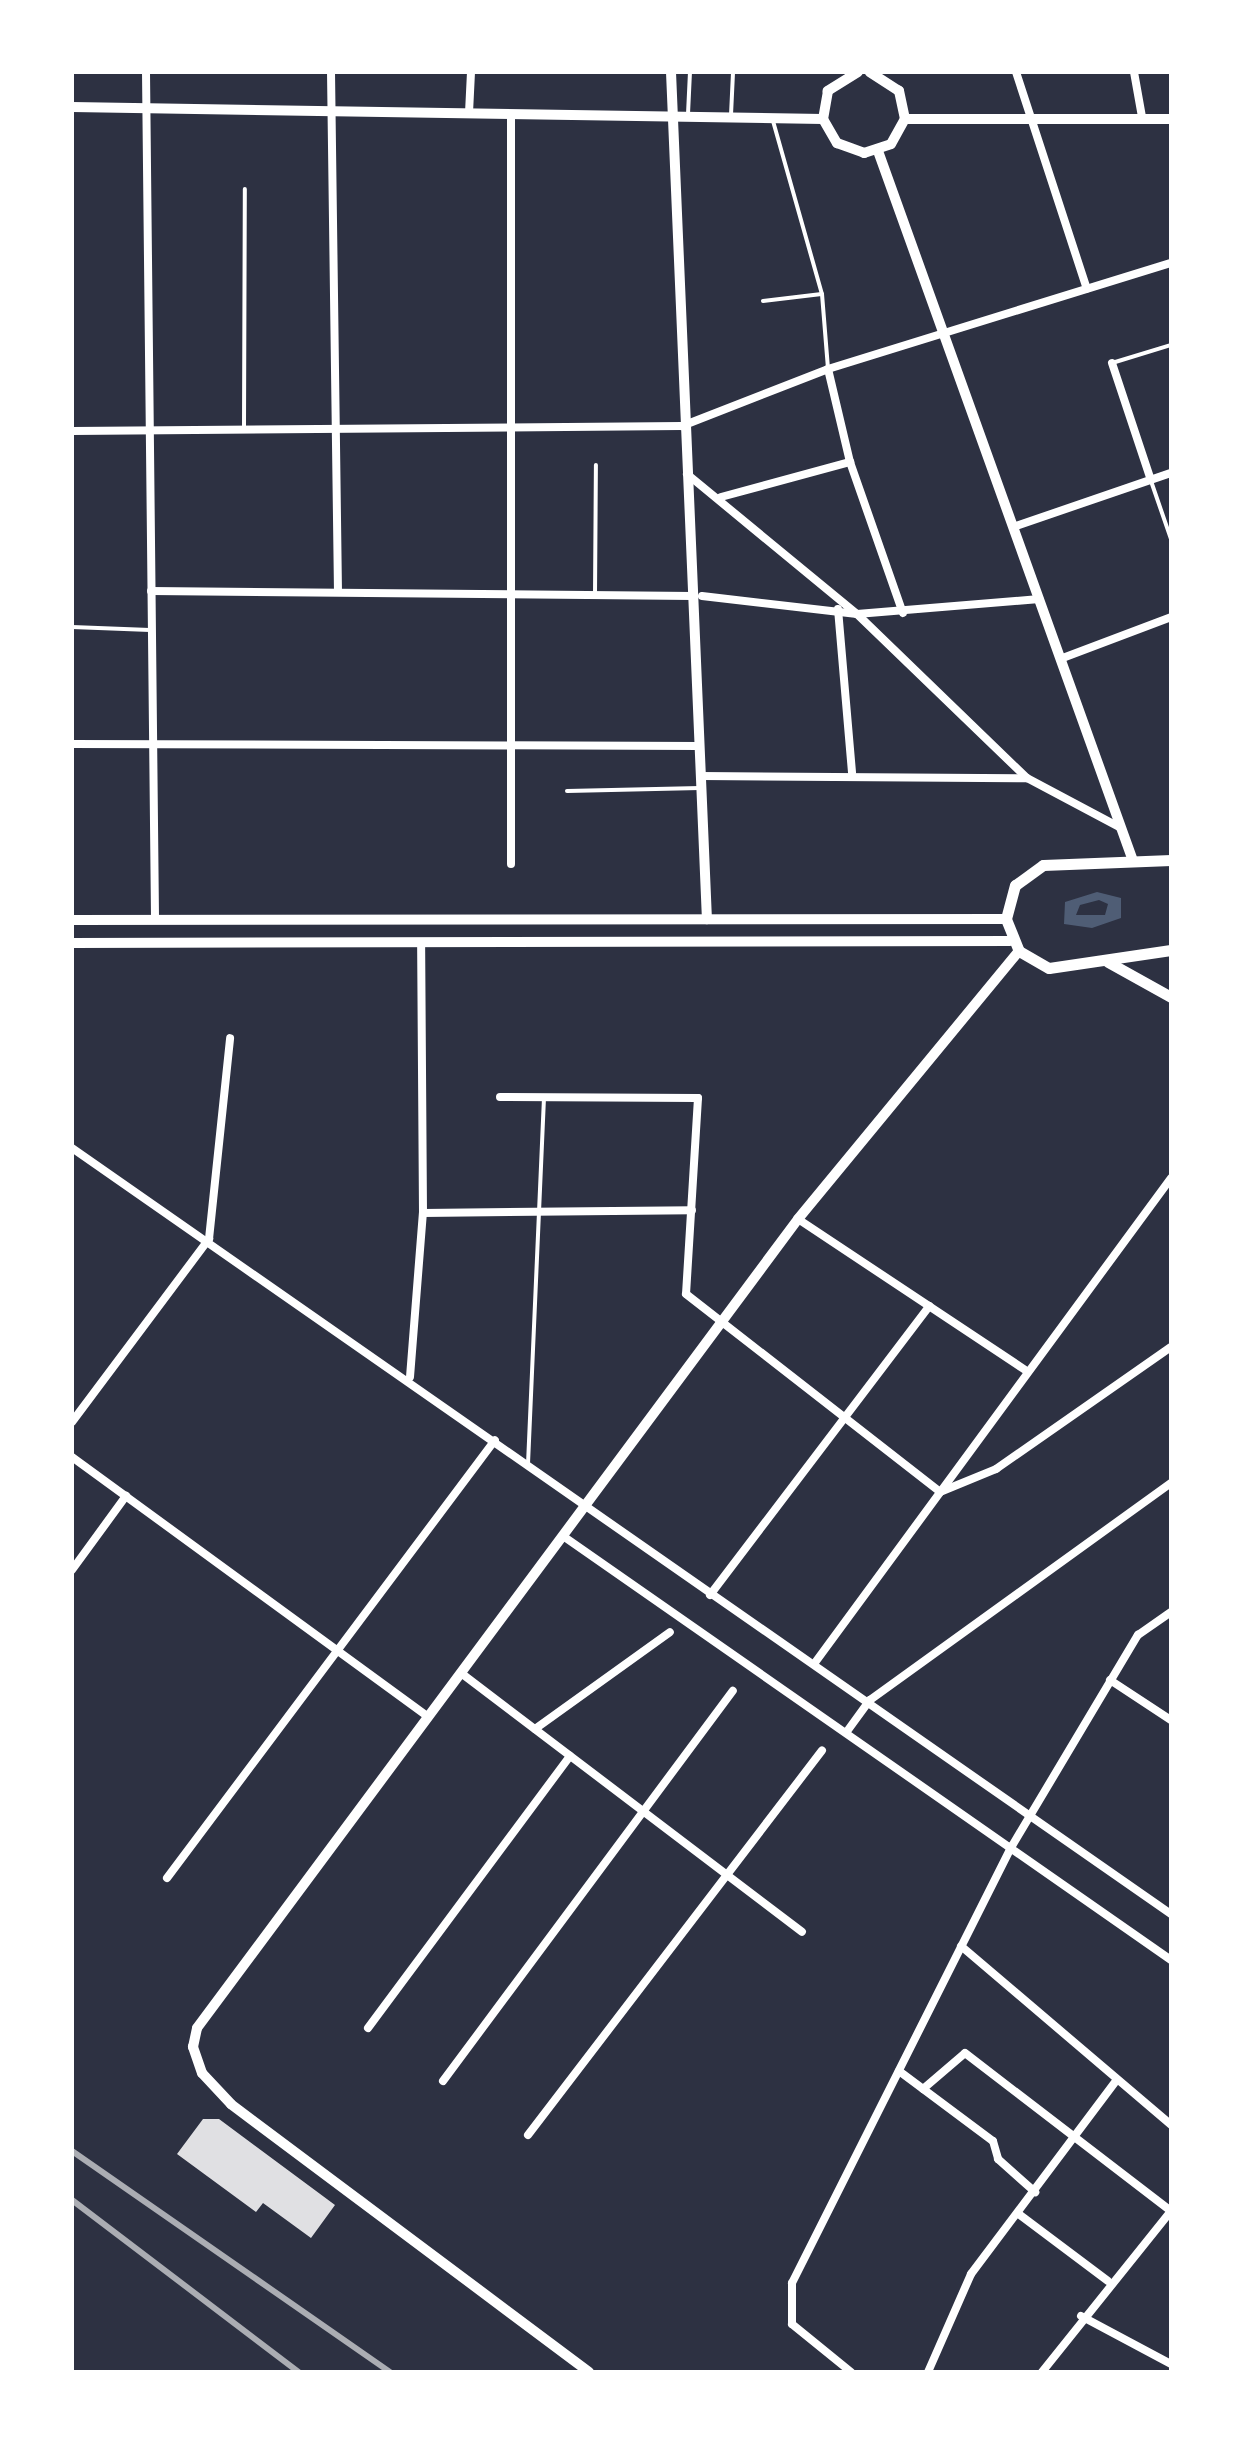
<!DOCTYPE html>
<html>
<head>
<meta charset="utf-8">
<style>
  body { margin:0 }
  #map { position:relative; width:1243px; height:2444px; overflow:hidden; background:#2d3142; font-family:Karla,sans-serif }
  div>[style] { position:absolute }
  .water>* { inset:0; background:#4f5d75 }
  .building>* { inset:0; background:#e0e0e3 }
  .service>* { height:4px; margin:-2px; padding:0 2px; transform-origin:2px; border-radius:2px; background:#fff }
  .minor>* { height:8px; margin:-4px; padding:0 4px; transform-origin:4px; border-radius:4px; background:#fff }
  .tertiary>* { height:10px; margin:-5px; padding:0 5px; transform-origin:5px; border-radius:5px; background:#fff }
  .secondary>* { height:11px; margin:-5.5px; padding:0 5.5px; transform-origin:5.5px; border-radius:5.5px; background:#fff }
  .rail>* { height:6px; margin:-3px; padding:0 3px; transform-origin:3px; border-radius:3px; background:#abadb3 }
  span { translate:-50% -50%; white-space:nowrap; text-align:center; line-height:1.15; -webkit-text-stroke:6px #fff; paint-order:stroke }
  .frame { position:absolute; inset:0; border:74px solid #fff; pointer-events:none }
</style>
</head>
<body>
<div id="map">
  <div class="water">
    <div style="clip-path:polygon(evenodd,1097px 892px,1121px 898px,1121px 918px,1092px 928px,1064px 924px,1065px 902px,1097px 892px,1099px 900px,1108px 904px,1105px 915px,1076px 915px,1080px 905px,1099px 900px)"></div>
  </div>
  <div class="building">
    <div style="clip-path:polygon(203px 2119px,219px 2119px,335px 2205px,311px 2238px,263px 2203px,256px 2212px,177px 2154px)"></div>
  </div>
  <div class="service">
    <div style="left:688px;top:114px;width:42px;rotate:-87.3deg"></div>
    <div style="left:731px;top:115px;width:43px;rotate:-87.3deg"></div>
    <div style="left:773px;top:121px;width:180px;rotate:74.2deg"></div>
    <div style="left:822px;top:294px;width:75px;rotate:85.4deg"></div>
    <div style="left:72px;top:275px;width:89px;rotate:90deg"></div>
    <div style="left:763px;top:301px;width:59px;rotate:-6.8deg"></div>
    <div style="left:1112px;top:363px;width:62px;rotate:-17deg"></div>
    <div style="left:244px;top:427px;width:238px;rotate:-89.8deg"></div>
    <div style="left:1151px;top:481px;width:61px;rotate:71deg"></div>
    <div style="left:595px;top:595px;width:130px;rotate:-89.6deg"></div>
    <div style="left:72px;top:627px;width:78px;rotate:2.2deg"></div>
    <div style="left:567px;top:791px;width:133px;rotate:-1.3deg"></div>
    <div style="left:528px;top:1464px;width:365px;rotate:-87.5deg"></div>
  </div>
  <div class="minor">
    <div style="left:146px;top:72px;width:847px;rotate:89.39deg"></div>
    <div style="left:331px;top:72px;width:520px;rotate:89.23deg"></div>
    <div style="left:1016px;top:72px;width:228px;rotate:71.9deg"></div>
    <div style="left:1134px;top:72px;width:46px;rotate:79.9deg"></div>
    <div style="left:469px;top:113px;width:41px;rotate:-87.2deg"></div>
    <div style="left:511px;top:114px;width:750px;rotate:90deg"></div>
    <div style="left:1112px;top:363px;width:123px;rotate:71.6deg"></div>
    <div style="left:828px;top:369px;width:96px;rotate:76.7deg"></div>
    <div style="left:850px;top:462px;width:160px;rotate:70.7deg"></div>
    <div style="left:72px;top:431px;width:610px;rotate:-0.47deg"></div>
    <div style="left:682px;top:426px;width:157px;rotate:-21.3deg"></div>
    <div style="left:828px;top:369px;width:359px;rotate:-17.2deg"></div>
    <div style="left:687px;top:474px;width:220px;rotate:39.5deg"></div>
    <div style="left:857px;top:614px;width:236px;rotate:44deg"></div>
    <div style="left:721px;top:497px;width:134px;rotate:-15.2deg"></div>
    <div style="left:1013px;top:527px;width:167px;rotate:-18.9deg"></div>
    <div style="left:151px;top:591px;width:542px;rotate:0.53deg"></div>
    <div style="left:702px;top:596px;width:156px;rotate:6.6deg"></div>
    <div style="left:857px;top:614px;width:183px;rotate:-4.7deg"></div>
    <div style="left:838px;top:609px;width:164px;rotate:85.1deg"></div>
    <div style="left:1060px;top:659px;width:119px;rotate:-20.7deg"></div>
    <div style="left:72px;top:744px;width:628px;rotate:0.18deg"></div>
    <div style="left:701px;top:776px;width:326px;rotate:0.4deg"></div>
    <div style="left:1027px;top:778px;width:106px;rotate:28deg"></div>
    <div style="left:500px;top:1097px;width:198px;rotate:0.3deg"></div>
    <div style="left:698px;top:1098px;width:196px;rotate:93.5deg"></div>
    <div style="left:686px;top:1294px;width:322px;rotate:37.9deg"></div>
    <div style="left:940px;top:1492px;width:61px;rotate:-22.3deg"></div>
    <div style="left:996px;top:1469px;width:213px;rotate:-34.9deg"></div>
    <div style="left:72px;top:1148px;width:1340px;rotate:34.88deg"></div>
    <div style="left:423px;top:1213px;width:269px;rotate:-0.6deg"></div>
    <div style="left:798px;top:1219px;width:276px;rotate:33.6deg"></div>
    <div style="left:410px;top:1377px;width:165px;rotate:-85.5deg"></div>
    <div style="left:423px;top:1213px;width:271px;rotate:-90.4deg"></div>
    <div style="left:72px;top:1422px;width:229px;rotate:-53.2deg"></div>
    <div style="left:209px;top:1239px;width:202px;rotate:-84deg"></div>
    <div style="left:72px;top:1457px;width:439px;rotate:36.1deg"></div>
    <div style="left:563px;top:1536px;width:741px;rotate:34.89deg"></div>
    <div style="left:72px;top:1570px;width:92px;rotate:-53.9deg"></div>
    <div style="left:710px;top:1595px;width:363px;rotate:-52.8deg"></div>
    <div style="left:814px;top:1664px;width:603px;rotate:-53.7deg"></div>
    <div style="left:461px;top:1673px;width:428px;rotate:37.2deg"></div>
    <div style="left:1110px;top:1680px;width:73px;rotate:33.3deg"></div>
    <div style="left:535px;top:1729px;width:166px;rotate:-35.7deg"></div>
    <div style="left:848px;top:1730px;width:37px;rotate:-54deg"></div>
    <div style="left:870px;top:1700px;width:371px;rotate:-35.8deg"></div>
    <div style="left:167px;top:1878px;width:547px;rotate:-53.17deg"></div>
    <div style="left:961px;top:1946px;width:276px;rotate:40.4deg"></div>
    <div style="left:368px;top:2028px;width:339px;rotate:-53.4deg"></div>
    <div style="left:899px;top:2071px;width:117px;rotate:36.7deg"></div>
    <div style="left:993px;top:2141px;width:19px;rotate:74deg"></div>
    <div style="left:998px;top:2159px;width:50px;rotate:41.7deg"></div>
    <div style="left:443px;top:2081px;width:486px;rotate:-53.4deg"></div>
    <div style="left:923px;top:2089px;width:55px;rotate:-40.6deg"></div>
    <div style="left:965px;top:2053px;width:260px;rotate:37.5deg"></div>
    <div style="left:528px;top:2135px;width:484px;rotate:-52.6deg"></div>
    <div style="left:1020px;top:2215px;width:110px;rotate:36.9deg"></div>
    <div style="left:1081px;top:2316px;width:102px;rotate:28.1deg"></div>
    <div style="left:851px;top:2372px;width:76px;rotate:-140.9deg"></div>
    <div style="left:792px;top:2324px;width:41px;rotate:-90deg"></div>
    <div style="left:792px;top:2283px;width:489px;rotate:-63.3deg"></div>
    <div style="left:1012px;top:1846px;width:246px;rotate:-59.2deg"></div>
    <div style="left:1138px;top:1635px;width:40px;rotate:-34.9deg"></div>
    <div style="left:928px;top:2372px;width:107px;rotate:-66.3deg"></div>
    <div style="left:971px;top:2274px;width:241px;rotate:-53.1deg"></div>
    <div style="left:1042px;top:2372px;width:206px;rotate:-51.3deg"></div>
  </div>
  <div class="tertiary">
    <div style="left:671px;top:72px;width:848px;rotate:87.57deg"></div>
    <div style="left:858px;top:72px;width:36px;rotate:148deg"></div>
    <div style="left:828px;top:91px;width:28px;rotate:100deg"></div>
    <div style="left:823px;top:119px;width:28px;rotate:60deg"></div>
    <div style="left:837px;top:143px;width:29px;rotate:20deg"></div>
    <div style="left:864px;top:153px;width:28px;rotate:-18deg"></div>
    <div style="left:891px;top:144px;width:29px;rotate:-61deg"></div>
    <div style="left:905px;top:119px;width:29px;rotate:-102deg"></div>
    <div style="left:899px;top:91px;width:35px;rotate:-147deg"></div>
    <div style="left:72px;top:107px;width:751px;rotate:0.92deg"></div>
    <div style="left:905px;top:119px;width:266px"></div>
    <div style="left:878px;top:151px;width:751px;rotate:70.24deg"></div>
    <div style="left:72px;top:920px;width:934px;rotate:-0.06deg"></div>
    <div style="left:72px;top:943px;width:938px;rotate:-0.12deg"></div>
    <div style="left:589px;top:2372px;width:447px;rotate:-143.2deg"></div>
    <div style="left:231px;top:2104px;width:42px;rotate:-133.1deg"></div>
    <div style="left:202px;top:2073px;width:28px;rotate:-109deg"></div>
    <div style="left:193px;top:2047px;width:19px;rotate:-78deg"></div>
    <div style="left:197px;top:2028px;width:1008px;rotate:-53.39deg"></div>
    <div style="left:798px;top:1219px;width:347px;rotate:-50.5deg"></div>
  </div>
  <div class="secondary">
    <div style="left:1171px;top:860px;width:128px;rotate:177.8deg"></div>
    <div style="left:1043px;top:865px;width:34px;rotate:144deg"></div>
    <div style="left:1015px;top:885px;width:35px;rotate:105deg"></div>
    <div style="left:1006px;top:919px;width:35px;rotate:68deg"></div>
    <div style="left:1019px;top:951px;width:34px;rotate:30deg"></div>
    <div style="left:1049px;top:968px;width:123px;rotate:-8.4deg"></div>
    <div style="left:1108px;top:962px;width:72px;rotate:29.1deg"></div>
  </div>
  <div class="rail">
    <div style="left:72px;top:2151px;width:387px;rotate:34.8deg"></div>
    <div style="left:72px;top:2200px;width:285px;rotate:37.2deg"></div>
  </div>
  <div class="frame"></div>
</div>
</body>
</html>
